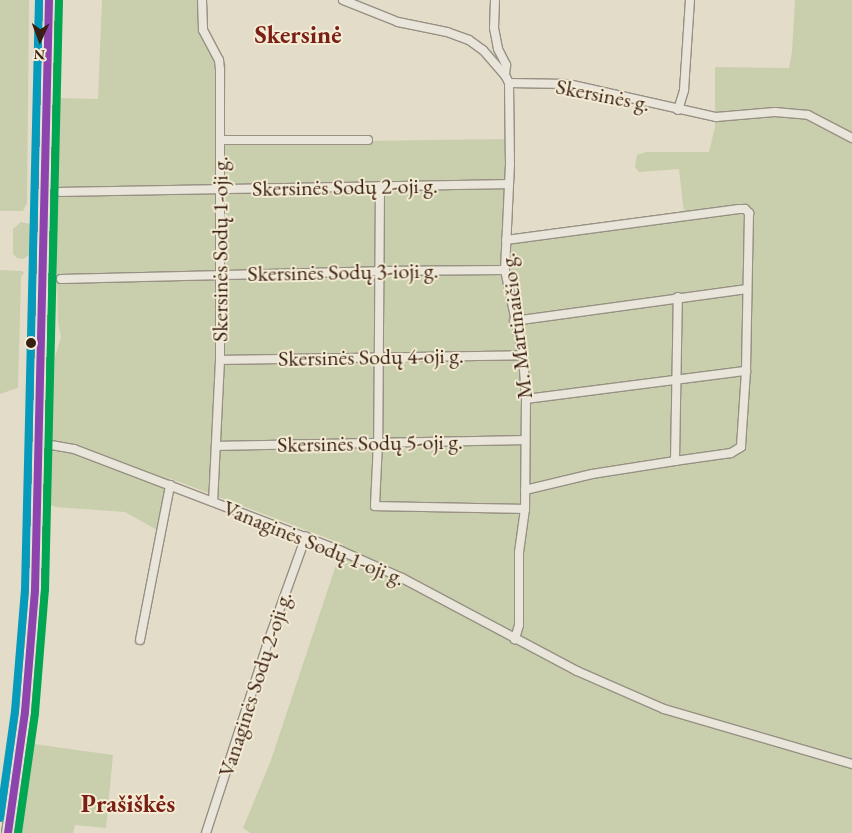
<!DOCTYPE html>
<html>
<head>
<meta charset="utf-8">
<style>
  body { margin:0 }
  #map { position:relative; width:852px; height:833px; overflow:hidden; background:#e3dcc8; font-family:"EB Garamond",serif }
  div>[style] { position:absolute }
  .green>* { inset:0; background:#c9cfac }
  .roads { filter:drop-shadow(1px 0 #979083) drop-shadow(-1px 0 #979083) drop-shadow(0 1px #979083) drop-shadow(0 -1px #979083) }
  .minor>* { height:8px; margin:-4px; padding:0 4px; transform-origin:4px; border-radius:4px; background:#e9e5db }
  .trunk>* { height:12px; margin:-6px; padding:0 6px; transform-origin:6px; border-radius:6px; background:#e5e1d6 }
  .bus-1>* { height:8px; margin:-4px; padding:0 4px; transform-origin:4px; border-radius:4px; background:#8e44ad }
  .bus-2>* { height:8px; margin:-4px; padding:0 4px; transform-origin:4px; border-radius:4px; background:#00a651 }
  .bus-3>* { height:8px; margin:-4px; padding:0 4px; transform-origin:4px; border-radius:4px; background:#069bbb }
  .dots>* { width:14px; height:14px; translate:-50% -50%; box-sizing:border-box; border:2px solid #f4ecd4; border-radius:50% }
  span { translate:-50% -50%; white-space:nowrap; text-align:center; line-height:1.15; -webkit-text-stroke:4px #f4ecd4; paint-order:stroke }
  .street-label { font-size:22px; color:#391e14 }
  .quarter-label { font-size:25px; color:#7a1f14; font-weight:700 }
  .north { position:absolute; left:15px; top:15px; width:50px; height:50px; -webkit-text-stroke:4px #f4ecd4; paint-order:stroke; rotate:182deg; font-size:14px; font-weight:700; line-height:20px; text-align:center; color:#391e14 }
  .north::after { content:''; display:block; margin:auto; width:18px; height:22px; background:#391e14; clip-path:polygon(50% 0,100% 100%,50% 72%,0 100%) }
</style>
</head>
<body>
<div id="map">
  <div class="green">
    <div style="clip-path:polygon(0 0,29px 0,27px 203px,23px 211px,0 211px)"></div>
    <div style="clip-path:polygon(102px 0,207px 0,205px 23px,226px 65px,224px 143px,508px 139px,504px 237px,684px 213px,679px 169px,639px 172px,635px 167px,637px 155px,646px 152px,709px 152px,715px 127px,715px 67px,789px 68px,792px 52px,795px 0,852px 0,852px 833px,250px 833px,243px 828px,271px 760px,343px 544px,169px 478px,159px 531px,125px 512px,56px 507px,43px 503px,52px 432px,55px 357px,61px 337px,58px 322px,55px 157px,56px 98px,98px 99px)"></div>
    <div style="clip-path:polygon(21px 222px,30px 224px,32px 227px,31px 254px,23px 259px,17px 258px,13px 254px,13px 229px)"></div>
    <div style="clip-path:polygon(0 270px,22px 271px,24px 273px,21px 277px,18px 388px,0 394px)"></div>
    <div style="clip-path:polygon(27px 743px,113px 755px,106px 828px,75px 825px,73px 833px,15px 833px)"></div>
  </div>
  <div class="roads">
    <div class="minor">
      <div style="left:202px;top:0;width:30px;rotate:88deg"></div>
      <div style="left:203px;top:30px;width:34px;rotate:62deg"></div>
      <div style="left:219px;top:60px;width:10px;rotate:84deg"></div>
      <div style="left:220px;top:70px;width:290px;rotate:90deg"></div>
      <div style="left:220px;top:360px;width:142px;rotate:92.8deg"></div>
      <div style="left:343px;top:0;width:59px;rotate:21.8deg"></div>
      <div style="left:398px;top:22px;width:50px;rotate:11.5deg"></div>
      <div style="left:447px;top:32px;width:23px;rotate:20deg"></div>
      <div style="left:469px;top:40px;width:17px;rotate:36deg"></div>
      <div style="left:483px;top:50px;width:33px;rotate:49deg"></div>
      <div style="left:505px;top:75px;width:9px;rotate:63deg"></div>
      <div style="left:509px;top:83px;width:81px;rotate:89.3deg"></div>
      <div style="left:510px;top:164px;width:106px;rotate:92.7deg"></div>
      <div style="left:505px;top:270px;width:87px;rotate:78deg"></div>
      <div style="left:523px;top:355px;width:44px;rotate:86.1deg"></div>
      <div style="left:526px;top:399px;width:110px;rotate:90.5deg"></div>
      <div style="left:525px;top:509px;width:43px;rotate:97.9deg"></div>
      <div style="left:519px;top:552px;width:73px;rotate:90deg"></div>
      <div style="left:519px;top:625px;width:15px;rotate:106deg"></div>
      <div style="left:495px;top:0;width:28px;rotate:92deg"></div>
      <div style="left:494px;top:28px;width:21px;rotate:79deg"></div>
      <div style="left:498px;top:49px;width:18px;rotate:63deg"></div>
      <div style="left:506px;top:65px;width:10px;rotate:96deg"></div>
      <div style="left:509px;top:83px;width:59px;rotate:1deg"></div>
      <div style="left:568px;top:84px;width:152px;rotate:12.6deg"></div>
      <div style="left:716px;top:117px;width:59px;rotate:-4.8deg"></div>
      <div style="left:775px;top:112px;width:33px;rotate:5deg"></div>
      <div style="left:808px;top:115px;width:50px;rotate:27.6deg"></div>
      <div style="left:678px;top:110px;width:21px;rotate:-73deg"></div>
      <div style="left:684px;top:90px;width:90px;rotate:-86.2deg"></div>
      <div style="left:221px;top:140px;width:147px"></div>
      <div style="left:380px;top:186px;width:256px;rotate:90.4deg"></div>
      <div style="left:378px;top:442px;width:64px;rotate:92.7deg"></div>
      <div style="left:375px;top:506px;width:150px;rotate:1.1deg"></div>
      <div style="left:60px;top:192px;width:449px;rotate:-1deg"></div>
      <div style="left:506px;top:240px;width:235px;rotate:-7.6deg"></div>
      <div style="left:739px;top:209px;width:6px"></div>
      <div style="left:745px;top:209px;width:6px;rotate:45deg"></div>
      <div style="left:749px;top:213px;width:158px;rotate:91.1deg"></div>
      <div style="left:746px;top:371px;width:76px;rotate:93.8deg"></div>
      <div style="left:741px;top:447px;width:12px;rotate:149deg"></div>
      <div style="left:731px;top:453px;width:57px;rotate:171.9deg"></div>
      <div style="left:61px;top:279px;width:317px;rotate:-1.4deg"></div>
      <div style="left:378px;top:271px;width:127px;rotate:-0.5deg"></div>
      <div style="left:514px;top:321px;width:235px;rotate:-7.8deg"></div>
      <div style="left:220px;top:360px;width:303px;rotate:-0.9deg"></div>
      <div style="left:526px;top:399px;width:222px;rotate:-7.3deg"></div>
      <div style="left:40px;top:443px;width:35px;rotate:10deg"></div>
      <div style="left:74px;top:449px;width:284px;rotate:20.9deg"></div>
      <div style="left:339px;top:550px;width:69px;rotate:24deg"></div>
      <div style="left:402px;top:578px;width:198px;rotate:28deg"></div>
      <div style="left:577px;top:671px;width:95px;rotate:23.6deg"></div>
      <div style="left:664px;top:709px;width:196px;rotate:16.3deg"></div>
      <div style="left:216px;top:446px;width:308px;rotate:-1.1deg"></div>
      <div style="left:525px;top:490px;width:69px;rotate:-13.4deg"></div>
      <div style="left:592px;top:474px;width:84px;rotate:-8.9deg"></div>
      <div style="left:675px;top:461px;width:164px;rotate:-89deg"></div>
      <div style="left:140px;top:640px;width:158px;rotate:-79deg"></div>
      <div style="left:206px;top:833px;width:204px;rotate:-72deg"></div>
      <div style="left:269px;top:639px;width:109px;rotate:-70.2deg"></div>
    </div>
    <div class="trunk">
      <div style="left:8px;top:833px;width:122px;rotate:-82deg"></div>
      <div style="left:25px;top:712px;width:122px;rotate:-85.3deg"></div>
      <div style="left:35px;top:590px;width:590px;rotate:-88.64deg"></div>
    </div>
  </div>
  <div class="bus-1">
    <div style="left:8px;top:833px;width:122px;rotate:-82deg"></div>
    <div style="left:25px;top:712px;width:122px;rotate:-85.3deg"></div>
    <div style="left:35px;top:590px;width:590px;rotate:-88.64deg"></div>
  </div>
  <div class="bus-2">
    <div style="left:18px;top:833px;width:121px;rotate:-81.9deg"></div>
    <div style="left:35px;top:713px;width:123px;rotate:-85.4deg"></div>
    <div style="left:45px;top:590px;width:590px;rotate:-88.64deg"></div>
  </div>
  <div class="bus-3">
    <div style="left:0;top:818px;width:108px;rotate:-82deg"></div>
    <div style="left:15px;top:711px;width:122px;rotate:-85.3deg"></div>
    <div style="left:25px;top:589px;width:589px;rotate:-88.64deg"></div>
  </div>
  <div class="dots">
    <div style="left:31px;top:343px;background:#391e14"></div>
  </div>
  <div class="street-label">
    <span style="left:603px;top:95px;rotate:11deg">Skersinės g.</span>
    <span style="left:345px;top:187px;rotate:-1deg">Skersinės Sodų 2-oji g.</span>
    <span style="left:220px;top:249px;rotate:-90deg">Skersinės Sodų 1-oji g.</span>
    <span style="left:343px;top:272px;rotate:-1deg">Skersinės Sodų 3-ioji g.</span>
    <span style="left:516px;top:326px;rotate:-97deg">M. Martinaičio g.</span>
    <span style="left:371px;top:357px;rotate:-1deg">Skersinės Sodų 4-oji g.</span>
    <span style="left:370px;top:443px;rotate:-1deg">Skersinės Sodų 5-oji g.</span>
    <span style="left:314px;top:543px;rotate:22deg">Vanaginės Sodų 1-oji g.</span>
    <span style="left:255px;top:684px;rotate:-72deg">Vanaginės Sodų 2-oji g.</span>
  </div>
  <div class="quarter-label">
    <span style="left:298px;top:34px">Skersinė</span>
    <span style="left:128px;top:803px">Prašiškės</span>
  </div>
  <div class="north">N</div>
</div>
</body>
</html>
